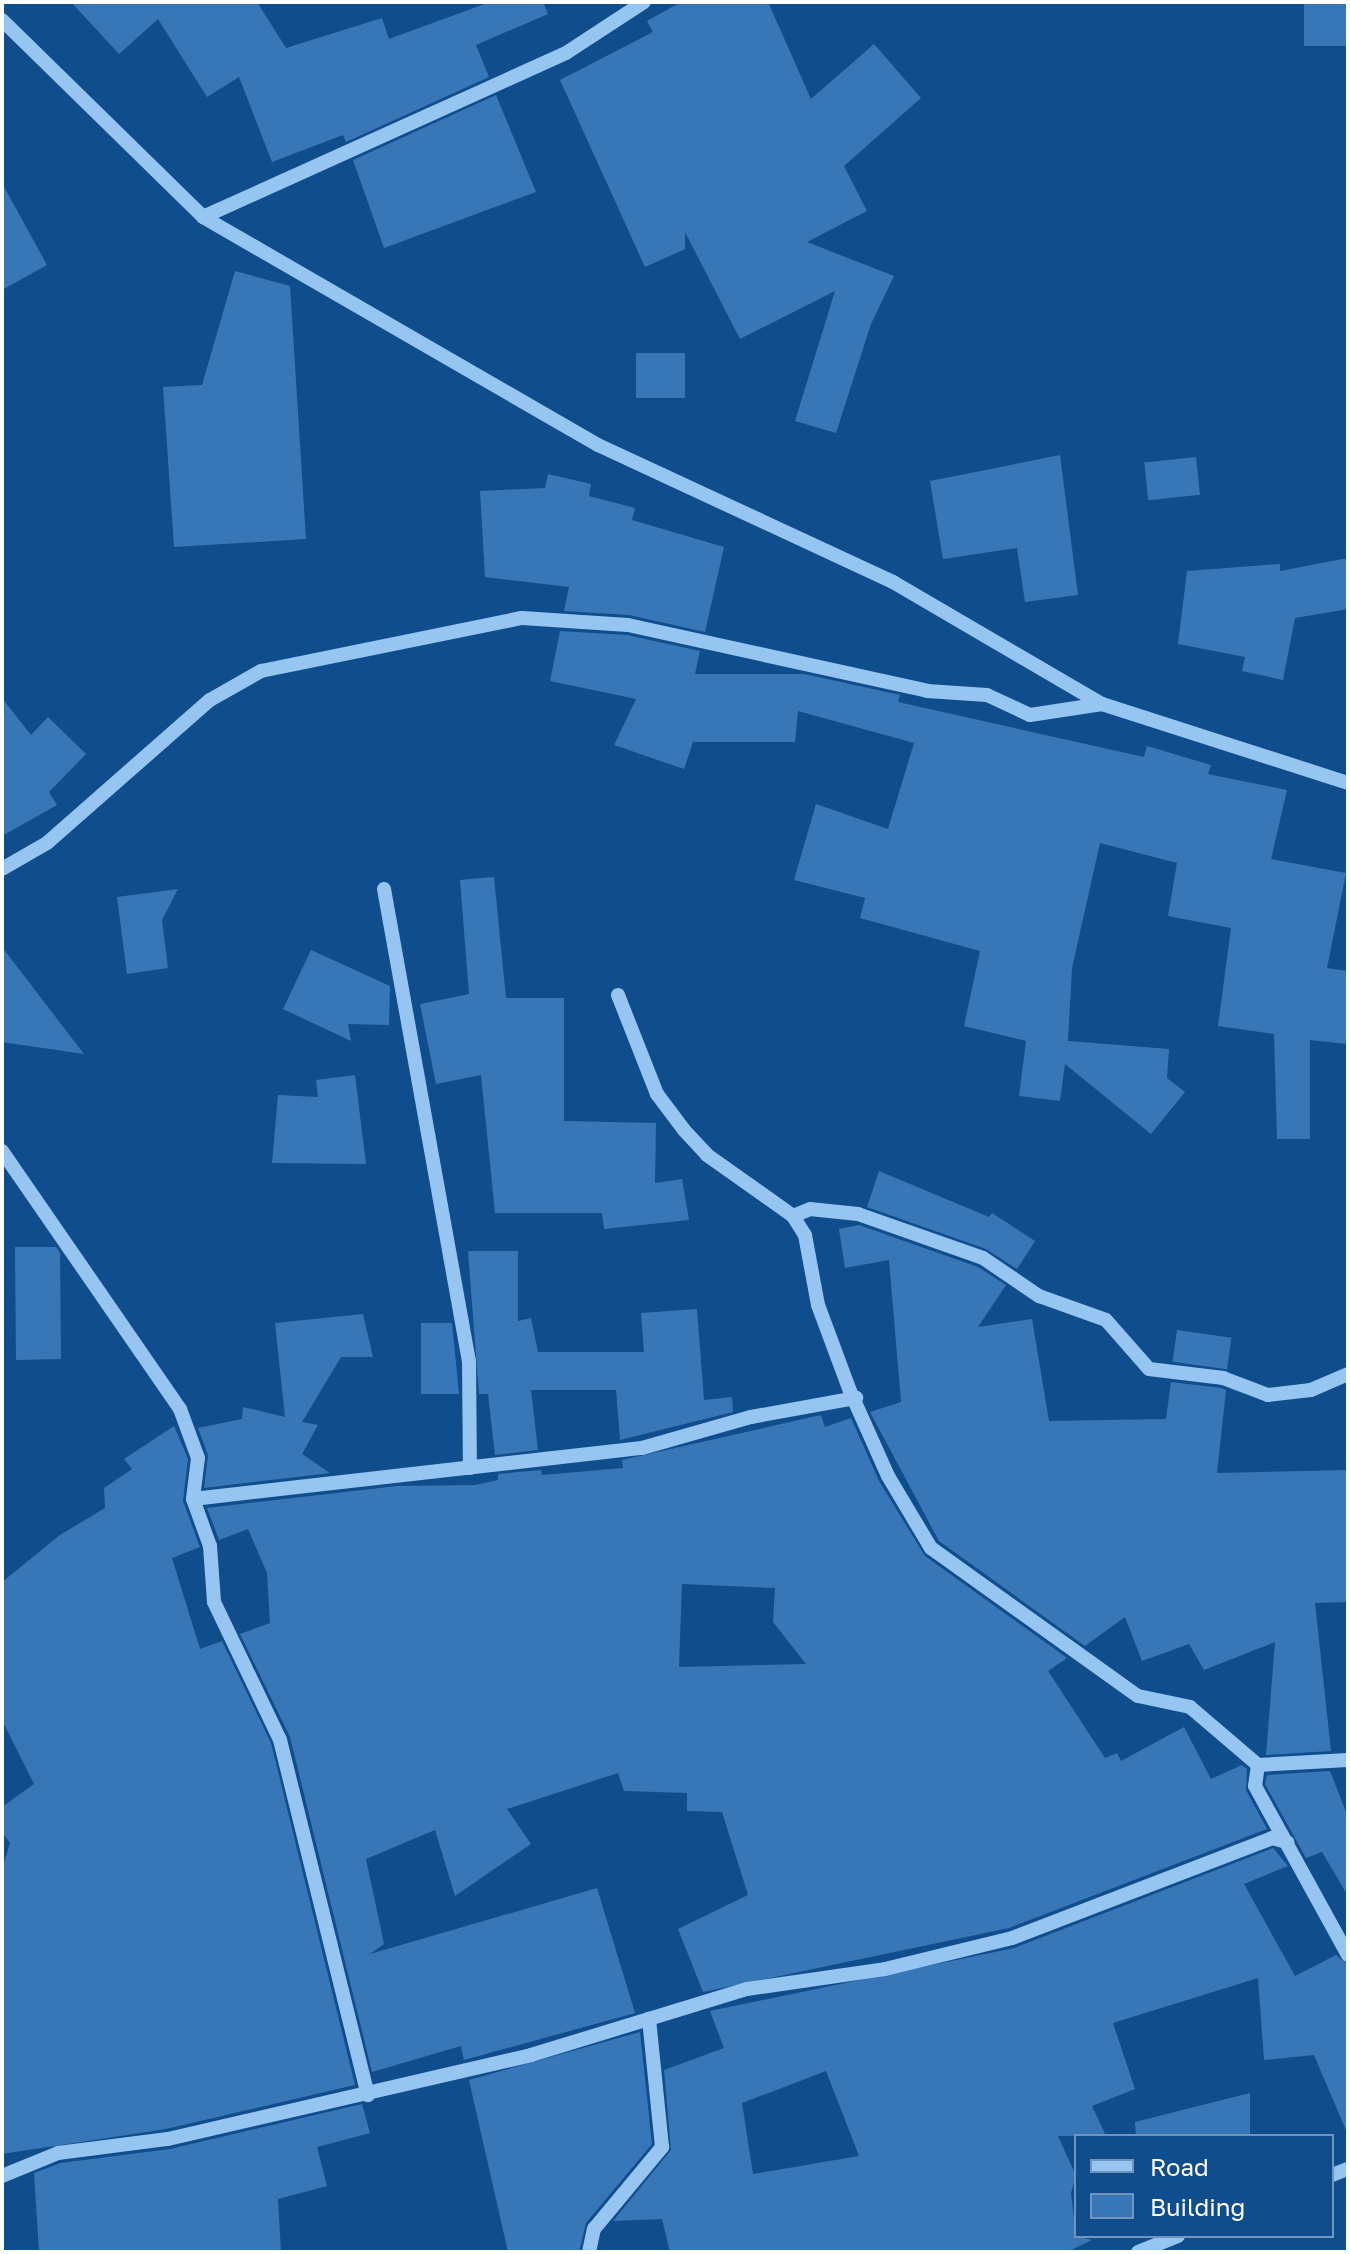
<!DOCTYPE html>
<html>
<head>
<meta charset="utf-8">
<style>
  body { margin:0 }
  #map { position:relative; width:1350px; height:2254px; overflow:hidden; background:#104d8d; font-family:"Golos Text",sans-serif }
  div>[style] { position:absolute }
  .building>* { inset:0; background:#3877b7; transform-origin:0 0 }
  .minor>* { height:14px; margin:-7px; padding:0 7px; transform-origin:7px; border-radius:7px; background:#97c5f2 }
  span { translate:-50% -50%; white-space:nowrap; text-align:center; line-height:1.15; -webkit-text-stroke:8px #104d8d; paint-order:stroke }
  .frame { position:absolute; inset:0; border:4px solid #fff; pointer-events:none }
  .legend { position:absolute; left:1074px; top:2134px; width:260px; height:104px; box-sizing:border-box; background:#104d8d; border:2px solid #7094bb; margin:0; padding:10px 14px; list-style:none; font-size:24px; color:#fff }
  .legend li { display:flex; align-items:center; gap:16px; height:40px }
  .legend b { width:40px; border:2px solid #7094bb }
</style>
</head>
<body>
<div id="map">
  <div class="building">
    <div style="clip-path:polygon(71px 2px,257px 2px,286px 48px,382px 18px,389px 39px,490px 2px,543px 2px,548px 14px,476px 45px,489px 77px,346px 142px,343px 135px,272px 162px,239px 77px,207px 97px,158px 19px,119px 54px)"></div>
    <div style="clip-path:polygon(681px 2px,768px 2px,811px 99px,874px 44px,921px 98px,844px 166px,867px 211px,807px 242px,894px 276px,871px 324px,836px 433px,795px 421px,835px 291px,740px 339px,685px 232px,685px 249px,645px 267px,560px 80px,653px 32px,647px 21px)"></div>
    <div style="left:1304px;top:2px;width:44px;height:44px"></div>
    <div style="clip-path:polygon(496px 95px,536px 192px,384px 248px,353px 160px)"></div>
    <div style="clip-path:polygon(2px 183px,47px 265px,2px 290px)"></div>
    <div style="clip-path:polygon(235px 271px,290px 286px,306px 539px,174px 547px,163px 387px,202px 385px)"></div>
    <div style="left:636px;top:353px;width:49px;height:45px"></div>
    <div style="clip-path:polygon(1060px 455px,1078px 595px,1025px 602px,1017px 548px,943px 559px,930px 481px)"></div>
    <div style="left:1196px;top:457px;width:38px;height:52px;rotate:84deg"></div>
    <div style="clip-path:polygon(548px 474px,591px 484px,589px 496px,635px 508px,632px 520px,724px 547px,705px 632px,629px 615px,564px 611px,569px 587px,485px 577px,480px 491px,545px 488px)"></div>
    <div style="clip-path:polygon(1348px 558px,1348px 609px,1295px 618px,1283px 680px,1242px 671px,1245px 657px,1178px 644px,1187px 571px,1280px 564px,1280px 571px)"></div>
    <div style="clip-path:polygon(560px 631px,627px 635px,700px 651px,695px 674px,804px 674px,900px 695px,898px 702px,1144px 757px,1147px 746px,1211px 765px,1208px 774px,1287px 790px,1271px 859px,1346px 873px,1327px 968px,1348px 971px,1348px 1044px,1310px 1040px,1310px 1139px,1277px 1139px,1274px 1034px,1218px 1026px,1231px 928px,1168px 916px,1177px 863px,1100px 843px,1072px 968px,1068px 1041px,1169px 1049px,1167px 1078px,1185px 1092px,1151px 1134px,1065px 1064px,1060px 1101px,1019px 1096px,1026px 1041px,964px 1026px,980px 951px,860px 918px,865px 898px,794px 880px,816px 804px,888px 829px,914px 743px,798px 711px,795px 742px,693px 742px,684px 769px,614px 745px,636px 699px,550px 681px)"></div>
    <div style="clip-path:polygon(2px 698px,31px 735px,48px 717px,86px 754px,49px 792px,57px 805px,2px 836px)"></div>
    <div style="clip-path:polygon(494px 877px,506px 998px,564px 998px,564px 1121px,656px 1123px,655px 1183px,682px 1179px,689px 1220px,604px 1229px,602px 1213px,495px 1213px,481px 1075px,436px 1084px,420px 1004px,469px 994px,460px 880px)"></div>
    <div style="clip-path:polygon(178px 889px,162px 920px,168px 968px,127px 974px,117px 897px)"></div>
    <div style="clip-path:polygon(2px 947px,84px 1054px,2px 1042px)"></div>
    <div style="clip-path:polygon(311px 950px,390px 986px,389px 1025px,348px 1024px,351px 1041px,283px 1009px)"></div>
    <div style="clip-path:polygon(355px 1075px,366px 1164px,272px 1163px,278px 1095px,318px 1097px,316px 1080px)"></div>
    <div style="clip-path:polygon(879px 1171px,989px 1217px,992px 1213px,1035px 1241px,1017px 1269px,986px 1249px,867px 1207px)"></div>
    <div style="clip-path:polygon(859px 1225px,978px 1267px,1006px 1285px,978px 1327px,1032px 1319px,1049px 1421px,1166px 1419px,1171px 1382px,1221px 1388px,1226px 1390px,1217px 1473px,1348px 1470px,1348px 1602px,1315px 1603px,1331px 1751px,1266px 1755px,1275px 1642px,1204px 1670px,1189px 1644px,1142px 1661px,1125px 1617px,1085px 1646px,939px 1541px,870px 1412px,901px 1402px,889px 1260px,845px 1268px,839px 1229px)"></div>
    <div style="clip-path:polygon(15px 1247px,56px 1247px,60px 1253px,61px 1359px,16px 1360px)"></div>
    <div style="clip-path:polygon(468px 1251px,518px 1251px,518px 1321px,531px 1318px,538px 1352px,644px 1352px,641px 1313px,697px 1309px,704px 1400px,732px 1397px,733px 1412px,620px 1440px,616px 1390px,531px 1390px,538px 1450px,495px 1455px,488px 1394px,479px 1394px)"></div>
    <div style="clip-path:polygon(363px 1314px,373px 1357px,341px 1357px,302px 1422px,318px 1425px,302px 1454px,330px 1473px,204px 1488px,208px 1455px,198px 1428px,242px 1419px,243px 1407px,285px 1417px,275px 1323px)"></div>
    <div style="clip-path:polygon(421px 1323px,452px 1323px,459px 1394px,421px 1394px)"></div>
    <div style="left:1177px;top:1330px;width:55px;height:32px;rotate:8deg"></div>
    <div style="clip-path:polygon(evenodd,821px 1415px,825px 1427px,851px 1418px,879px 1481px,925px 1556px,1067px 1658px,1048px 1671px,1105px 1758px,1117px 1753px,1121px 1761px,1184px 1727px,1211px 1779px,1242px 1765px,1247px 1769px,1246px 1790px,1267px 1829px,1009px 1928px,703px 1992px,678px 1929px,748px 1895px,722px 1812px,687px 1811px,687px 1793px,624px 1791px,618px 1773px,507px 1809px,531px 1844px,455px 1896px,435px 1830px,366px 1859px,384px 1944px,370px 1954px,597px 1888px,635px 2013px,464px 2060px,461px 2046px,372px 2072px,290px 1737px,240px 1634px,270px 1623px,267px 1573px,248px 1529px,219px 1540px,207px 1508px,397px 1486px,475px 1485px,498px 1480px,498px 1474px,541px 1470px,542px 1475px,623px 1468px,622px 1460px,821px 1415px,682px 1584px,775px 1588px,773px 1622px,806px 1664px,679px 1667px,682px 1584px)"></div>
    <div style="clip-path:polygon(174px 1426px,188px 1459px,183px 1501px,200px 1547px,172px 1558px,200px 1649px,222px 1641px,271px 1743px,355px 2085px,166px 2129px,2px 2154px,2px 1870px,10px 1843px,2px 1832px,2px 1807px,34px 1784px,2px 1720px,2px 1582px,60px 1535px,105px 1508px,104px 1488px,132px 1469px,124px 1459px)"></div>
    <div style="clip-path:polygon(1330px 1771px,1348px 1817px,1348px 1896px,1322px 1852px,1306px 1858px,1265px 1784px,1267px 1775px)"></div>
    <div style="clip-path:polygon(evenodd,1273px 1848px,1288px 1866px,1244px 1884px,1295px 1976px,1336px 1955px,1348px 1965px,1348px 2135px,1314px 2055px,1264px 2060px,1258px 1978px,1113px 2023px,1135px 2089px,1092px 2106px,1106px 2136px,1058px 2136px,1076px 2176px,1071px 2193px,1076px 2236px,1092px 2240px,1067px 2252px,670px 2252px,662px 2219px,613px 2221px,671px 2150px,664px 2070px,724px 2048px,710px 2011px,1014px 1948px,1273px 1848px,826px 2071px,859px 2156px,753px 2174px,742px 2103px,826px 2071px)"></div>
    <div style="clip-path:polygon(640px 2032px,652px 2144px,586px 2223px,579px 2252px,508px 2252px,469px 2080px)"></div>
    <div style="clip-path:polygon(1250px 2093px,1250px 2136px,1136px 2136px,1135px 2122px)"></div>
    <div style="clip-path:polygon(362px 2104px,370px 2133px,317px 2147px,327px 2186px,278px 2199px,281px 2252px,39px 2252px,34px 2173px,61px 2163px,170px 2149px)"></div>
  </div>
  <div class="minor">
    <div style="left:2px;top:20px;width:281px;rotate:44.4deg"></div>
    <div style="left:203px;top:217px;width:456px;rotate:30deg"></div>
    <div style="left:598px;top:445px;width:325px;rotate:24.9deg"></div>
    <div style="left:893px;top:582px;width:242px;rotate:30.3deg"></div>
    <div style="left:1102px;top:704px;width:258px;rotate:17.8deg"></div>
    <div style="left:203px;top:217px;width:398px;rotate:-24.3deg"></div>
    <div style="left:566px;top:53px;width:93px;rotate:-33.2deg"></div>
    <div style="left:2px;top:869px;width:52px;rotate:-30deg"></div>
    <div style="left:47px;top:843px;width:217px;rotate:-41.3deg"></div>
    <div style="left:210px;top:700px;width:59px;rotate:-29.6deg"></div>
    <div style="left:261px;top:671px;width:266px;rotate:-11.5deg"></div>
    <div style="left:522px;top:618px;width:106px;rotate:3.8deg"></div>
    <div style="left:628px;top:625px;width:306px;rotate:12.4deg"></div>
    <div style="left:927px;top:691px;width:60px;rotate:3.8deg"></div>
    <div style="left:987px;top:695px;width:47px;rotate:24.9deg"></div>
    <div style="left:1030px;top:715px;width:73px;rotate:-8.7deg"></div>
    <div style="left:384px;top:889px;width:480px;rotate:79.8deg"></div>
    <div style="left:469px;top:1361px;width:107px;rotate:89.5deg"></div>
    <div style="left:618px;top:995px;width:106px;rotate:68.5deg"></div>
    <div style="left:657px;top:1094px;width:45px;rotate:53.1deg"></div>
    <div style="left:684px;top:1130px;width:34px;rotate:47deg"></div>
    <div style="left:707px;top:1155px;width:105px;rotate:35.3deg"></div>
    <div style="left:793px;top:1216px;width:22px;rotate:58deg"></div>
    <div style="left:805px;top:1235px;width:71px;rotate:79.5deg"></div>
    <div style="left:818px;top:1305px;width:92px;rotate:69.6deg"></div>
    <div style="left:850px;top:1391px;width:93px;rotate:65.9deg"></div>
    <div style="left:888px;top:1476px;width:84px;rotate:59.2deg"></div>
    <div style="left:931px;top:1548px;width:254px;rotate:35.6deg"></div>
    <div style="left:1138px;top:1696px;width:53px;rotate:11.9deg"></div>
    <div style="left:1190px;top:1707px;width:89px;rotate:40.5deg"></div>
    <div style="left:1258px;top:1765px;width:90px;rotate:-3.2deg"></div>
    <div style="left:2px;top:1151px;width:313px;rotate:55.4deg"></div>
    <div style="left:180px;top:1409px;width:52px;rotate:69.8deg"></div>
    <div style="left:198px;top:1458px;width:41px;rotate:97deg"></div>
    <div style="left:193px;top:1499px;width:50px;rotate:70.1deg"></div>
    <div style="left:210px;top:1546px;width:56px;rotate:85.9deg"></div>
    <div style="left:214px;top:1602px;width:153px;rotate:64.4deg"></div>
    <div style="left:280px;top:1740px;width:366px;rotate:76.1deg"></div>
    <div style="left:793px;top:1216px;width:18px;rotate:-22deg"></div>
    <div style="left:810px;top:1209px;width:48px;rotate:5.9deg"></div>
    <div style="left:858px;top:1214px;width:133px;rotate:19.4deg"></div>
    <div style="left:983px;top:1258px;width:68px;rotate:34.2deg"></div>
    <div style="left:1039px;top:1296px;width:71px;rotate:19.7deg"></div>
    <div style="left:1106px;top:1320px;width:65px;rotate:48.7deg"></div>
    <div style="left:1149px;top:1369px;width:75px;rotate:6.9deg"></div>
    <div style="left:1223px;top:1378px;width:48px;rotate:20.7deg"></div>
    <div style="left:1268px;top:1395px;width:43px;rotate:-6.6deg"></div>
    <div style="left:1311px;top:1390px;width:40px;rotate:-23.4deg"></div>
    <div style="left:193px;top:1499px;width:452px;rotate:-6.5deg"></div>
    <div style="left:642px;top:1448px;width:113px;rotate:-15.9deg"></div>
    <div style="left:751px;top:1417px;width:107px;rotate:-10.3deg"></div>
    <div style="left:1258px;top:1765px;width:21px;rotate:98deg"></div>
    <div style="left:1255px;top:1786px;width:193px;rotate:61.2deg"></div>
    <div style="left:1332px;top:2175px;width:17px;rotate:-21deg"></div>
    <div style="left:2px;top:2176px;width:61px;rotate:-22.3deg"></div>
    <div style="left:58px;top:2153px;width:111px;rotate:-7.3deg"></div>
    <div style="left:168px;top:2139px;width:373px;rotate:-13deg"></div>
    <div style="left:531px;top:2055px;width:226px;rotate:-17deg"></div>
    <div style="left:747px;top:1989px;width:139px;rotate:-8.2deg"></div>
    <div style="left:885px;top:1969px;width:131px;rotate:-13.7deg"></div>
    <div style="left:1012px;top:1938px;width:279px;rotate:-21deg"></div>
    <div style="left:1272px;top:1838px;width:16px;rotate:15deg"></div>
    <div style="left:589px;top:2252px;width:24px;rotate:-78deg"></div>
    <div style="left:594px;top:2229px;width:107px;rotate:-50.3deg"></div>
    <div style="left:662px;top:2147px;width:129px;rotate:-95.8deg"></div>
    <div style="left:1138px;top:2252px;width:43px;rotate:-21.8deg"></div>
  </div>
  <div class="frame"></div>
  <ul class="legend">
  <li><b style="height:10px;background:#97c5f2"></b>Road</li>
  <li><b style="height:22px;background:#3877b7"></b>Building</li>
  </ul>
</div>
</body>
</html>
